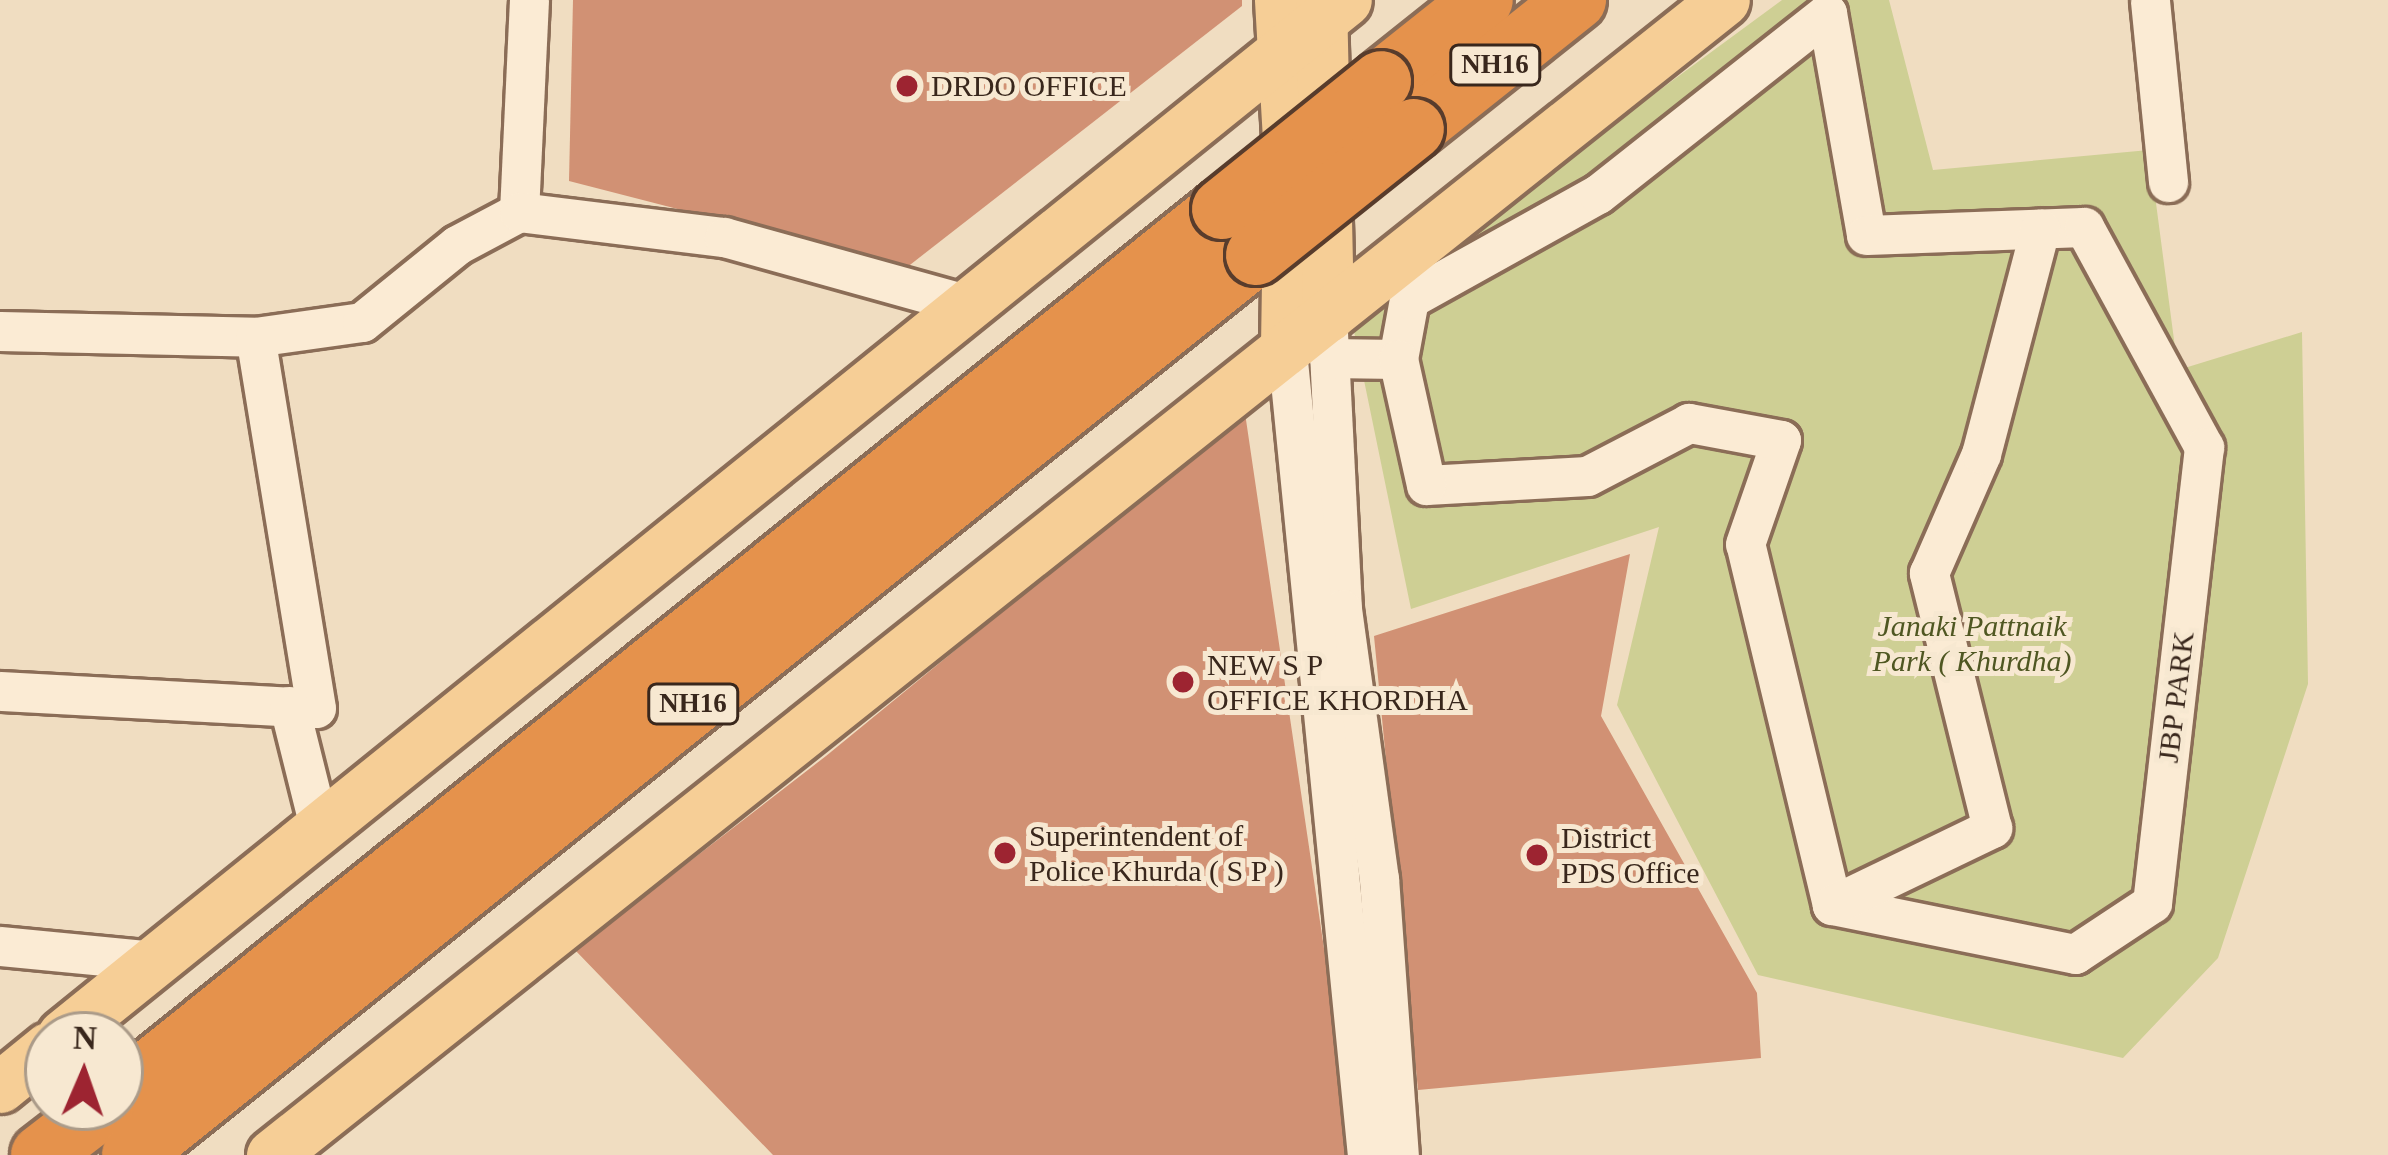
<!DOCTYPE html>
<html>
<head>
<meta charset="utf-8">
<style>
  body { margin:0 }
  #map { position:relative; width:2388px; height:1155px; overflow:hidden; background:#f0ddc1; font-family:Georgia,serif }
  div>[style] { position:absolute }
  .green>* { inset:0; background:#cecf94 }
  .building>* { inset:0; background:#d19174 }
  .roads { filter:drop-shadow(3px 0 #8b6d57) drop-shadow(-3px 0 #8b6d57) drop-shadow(0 3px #8b6d57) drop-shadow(0 -3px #8b6d57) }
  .minor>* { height:39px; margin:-19.5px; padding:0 19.5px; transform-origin:19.5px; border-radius:19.5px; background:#fbebd4 }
  .major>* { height:51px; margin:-25.5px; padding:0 25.5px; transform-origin:25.5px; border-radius:25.5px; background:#f6ce96 }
  .highway>* { height:60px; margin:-30px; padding:0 30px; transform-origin:30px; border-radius:30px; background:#e5924c }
  .bridges { filter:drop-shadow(3px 0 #583c2c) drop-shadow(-3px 0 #583c2c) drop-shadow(0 3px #583c2c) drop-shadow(0 -3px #583c2c) }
  .highway-bridge>* { height:60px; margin:-30px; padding:0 30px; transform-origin:30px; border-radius:30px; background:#e5924c }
  .dots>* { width:33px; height:33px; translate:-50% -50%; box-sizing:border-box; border:6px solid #f7e8d1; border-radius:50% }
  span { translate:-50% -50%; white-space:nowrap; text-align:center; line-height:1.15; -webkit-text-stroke:10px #f7e8d1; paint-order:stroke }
  .shield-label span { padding:3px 9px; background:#f7e8d1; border:3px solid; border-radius:9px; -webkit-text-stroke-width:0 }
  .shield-label { font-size:27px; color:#39271c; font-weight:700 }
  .poi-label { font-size:30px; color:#39271c }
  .left { translate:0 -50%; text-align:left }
  .park-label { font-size:30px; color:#4f5722; font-style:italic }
  .street-label { font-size:30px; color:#39271c }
  .north { position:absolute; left:24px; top:1011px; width:120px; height:120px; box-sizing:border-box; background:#f7e8d1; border:3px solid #ab9b89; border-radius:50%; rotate:2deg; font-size:33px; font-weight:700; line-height:48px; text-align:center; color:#39271c }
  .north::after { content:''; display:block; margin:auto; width:42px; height:54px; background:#9d2431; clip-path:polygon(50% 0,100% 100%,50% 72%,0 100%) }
</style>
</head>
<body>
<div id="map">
  <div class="green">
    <div style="clip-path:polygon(1782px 0,1889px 0,1933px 170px,2149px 150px,2178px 370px,2302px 332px,2308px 684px,2218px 958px,2123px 1058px,1758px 975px,1617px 705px,1659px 527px,1411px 609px,1351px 317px)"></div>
  </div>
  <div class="building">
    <div style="clip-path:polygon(573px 0,1242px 0,1242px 6px,906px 268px,569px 181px)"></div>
    <div style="clip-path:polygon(1245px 413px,1326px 962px,1347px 1155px,773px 1155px,575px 950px,826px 756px)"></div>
    <div style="clip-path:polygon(1630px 554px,1601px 716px,1757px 993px,1761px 1058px,1418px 1090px,1374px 636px)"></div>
  </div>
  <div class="roads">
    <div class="minor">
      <div style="left:2150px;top:1px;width:182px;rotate:84.3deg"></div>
      <div style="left:519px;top:212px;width:212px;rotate:-87.3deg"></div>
      <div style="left:0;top:331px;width:255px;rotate:1.3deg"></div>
      <div style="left:255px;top:337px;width:108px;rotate:-8deg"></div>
      <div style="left:362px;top:322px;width:122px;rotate:-39deg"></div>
      <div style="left:457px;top:245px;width:70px;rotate:-28deg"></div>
      <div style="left:519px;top:212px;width:207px;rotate:7deg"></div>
      <div style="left:724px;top:237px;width:247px;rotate:15.5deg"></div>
      <div style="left:1328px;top:333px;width:276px;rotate:87.1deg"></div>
      <div style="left:1342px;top:609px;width:272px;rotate:82.2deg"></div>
      <div style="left:1379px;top:878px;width:278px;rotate:85.9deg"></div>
      <div style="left:1286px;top:341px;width:818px;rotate:84.32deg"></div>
      <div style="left:1329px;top:358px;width:69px;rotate:0.8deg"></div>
      <div style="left:1398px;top:359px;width:61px;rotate:-79.6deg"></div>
      <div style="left:1409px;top:299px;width:216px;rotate:-29.1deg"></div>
      <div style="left:1598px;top:194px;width:292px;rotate:-38.3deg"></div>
      <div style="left:1827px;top:13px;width:225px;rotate:80deg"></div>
      <div style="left:1866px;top:235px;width:218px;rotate:-2.1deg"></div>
      <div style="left:2084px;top:227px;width:251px;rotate:61.4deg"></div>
      <div style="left:2204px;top:447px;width:459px;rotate:96.5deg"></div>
      <div style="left:2152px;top:903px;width:92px;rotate:146.5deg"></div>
      <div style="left:2075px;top:954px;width:248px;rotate:-168.6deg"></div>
      <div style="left:1832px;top:905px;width:371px;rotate:-103.5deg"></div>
      <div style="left:1745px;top:544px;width:110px;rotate:-70.9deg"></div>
      <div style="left:1781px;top:440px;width:94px;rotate:-169.5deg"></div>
      <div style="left:1689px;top:423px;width:115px;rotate:152.5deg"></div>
      <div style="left:1587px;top:476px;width:161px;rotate:176.8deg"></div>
      <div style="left:1426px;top:485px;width:129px;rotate:-102.5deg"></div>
      <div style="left:0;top:691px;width:316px;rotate:3.1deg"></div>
      <div style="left:316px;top:708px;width:376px;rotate:-99.3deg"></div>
      <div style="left:289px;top:706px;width:128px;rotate:76deg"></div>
      <div style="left:1832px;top:905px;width:178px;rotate:-25.7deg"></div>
      <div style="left:1992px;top:828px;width:263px;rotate:-103.9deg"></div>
      <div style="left:1929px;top:573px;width:130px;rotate:-66.4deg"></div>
      <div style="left:1981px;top:454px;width:233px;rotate:-75.3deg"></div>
      <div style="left:0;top:946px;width:156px;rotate:5.5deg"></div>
    </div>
    <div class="major">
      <div style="left:1280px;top:0;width:155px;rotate:86.7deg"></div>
      <div style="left:1289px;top:155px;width:186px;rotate:90.9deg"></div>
      <div style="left:1321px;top:0;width:316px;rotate:88.7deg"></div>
      <div style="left:63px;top:1035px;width:1648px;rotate:-38.89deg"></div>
      <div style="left:0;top:1087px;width:62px;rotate:-39.1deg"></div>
      <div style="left:272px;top:1155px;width:1855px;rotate:-38.5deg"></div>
    </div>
    <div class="highway">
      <div style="left:1381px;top:81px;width:130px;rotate:-38.5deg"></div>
      <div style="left:1414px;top:129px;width:207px;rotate:-38.5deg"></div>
      <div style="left:120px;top:1094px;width:1413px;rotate:-38.77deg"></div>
      <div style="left:41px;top:1155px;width:78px;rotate:-37.7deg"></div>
      <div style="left:132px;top:1155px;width:1440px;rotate:-38.68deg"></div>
    </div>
  </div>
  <div class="bridges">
    <div class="highway-bridge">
      <div style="left:1222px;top:209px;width:204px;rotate:-38.8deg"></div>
      <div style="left:1256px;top:255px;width:202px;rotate:-38.6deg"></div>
    </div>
  </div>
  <div class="dots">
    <div style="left:907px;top:86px;background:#9d2431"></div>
    <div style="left:1183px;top:682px;background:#9d2431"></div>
    <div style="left:1005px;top:853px;background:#9d2431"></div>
    <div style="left:1537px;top:855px;background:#9d2431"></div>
  </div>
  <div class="shield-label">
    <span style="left:1495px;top:65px">NH16</span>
    <span style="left:693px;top:704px">NH16</span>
  </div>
  <div class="poi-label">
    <span class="left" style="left:931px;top:86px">DRDO OFFICE</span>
    <span class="left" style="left:1207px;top:682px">NEW S P<br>OFFICE KHORDHA</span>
    <span class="left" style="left:1029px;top:853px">Superintendent of<br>Police Khurda ( S P )</span>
    <span class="left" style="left:1561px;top:855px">District<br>PDS Office</span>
  </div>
  <div class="park-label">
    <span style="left:1972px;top:643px">Janaki Pattnaik<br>Park ( Khurdha)</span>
  </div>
  <div class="street-label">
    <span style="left:2176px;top:697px;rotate:-83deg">JBP PARK</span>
  </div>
  <div class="north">N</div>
</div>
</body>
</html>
